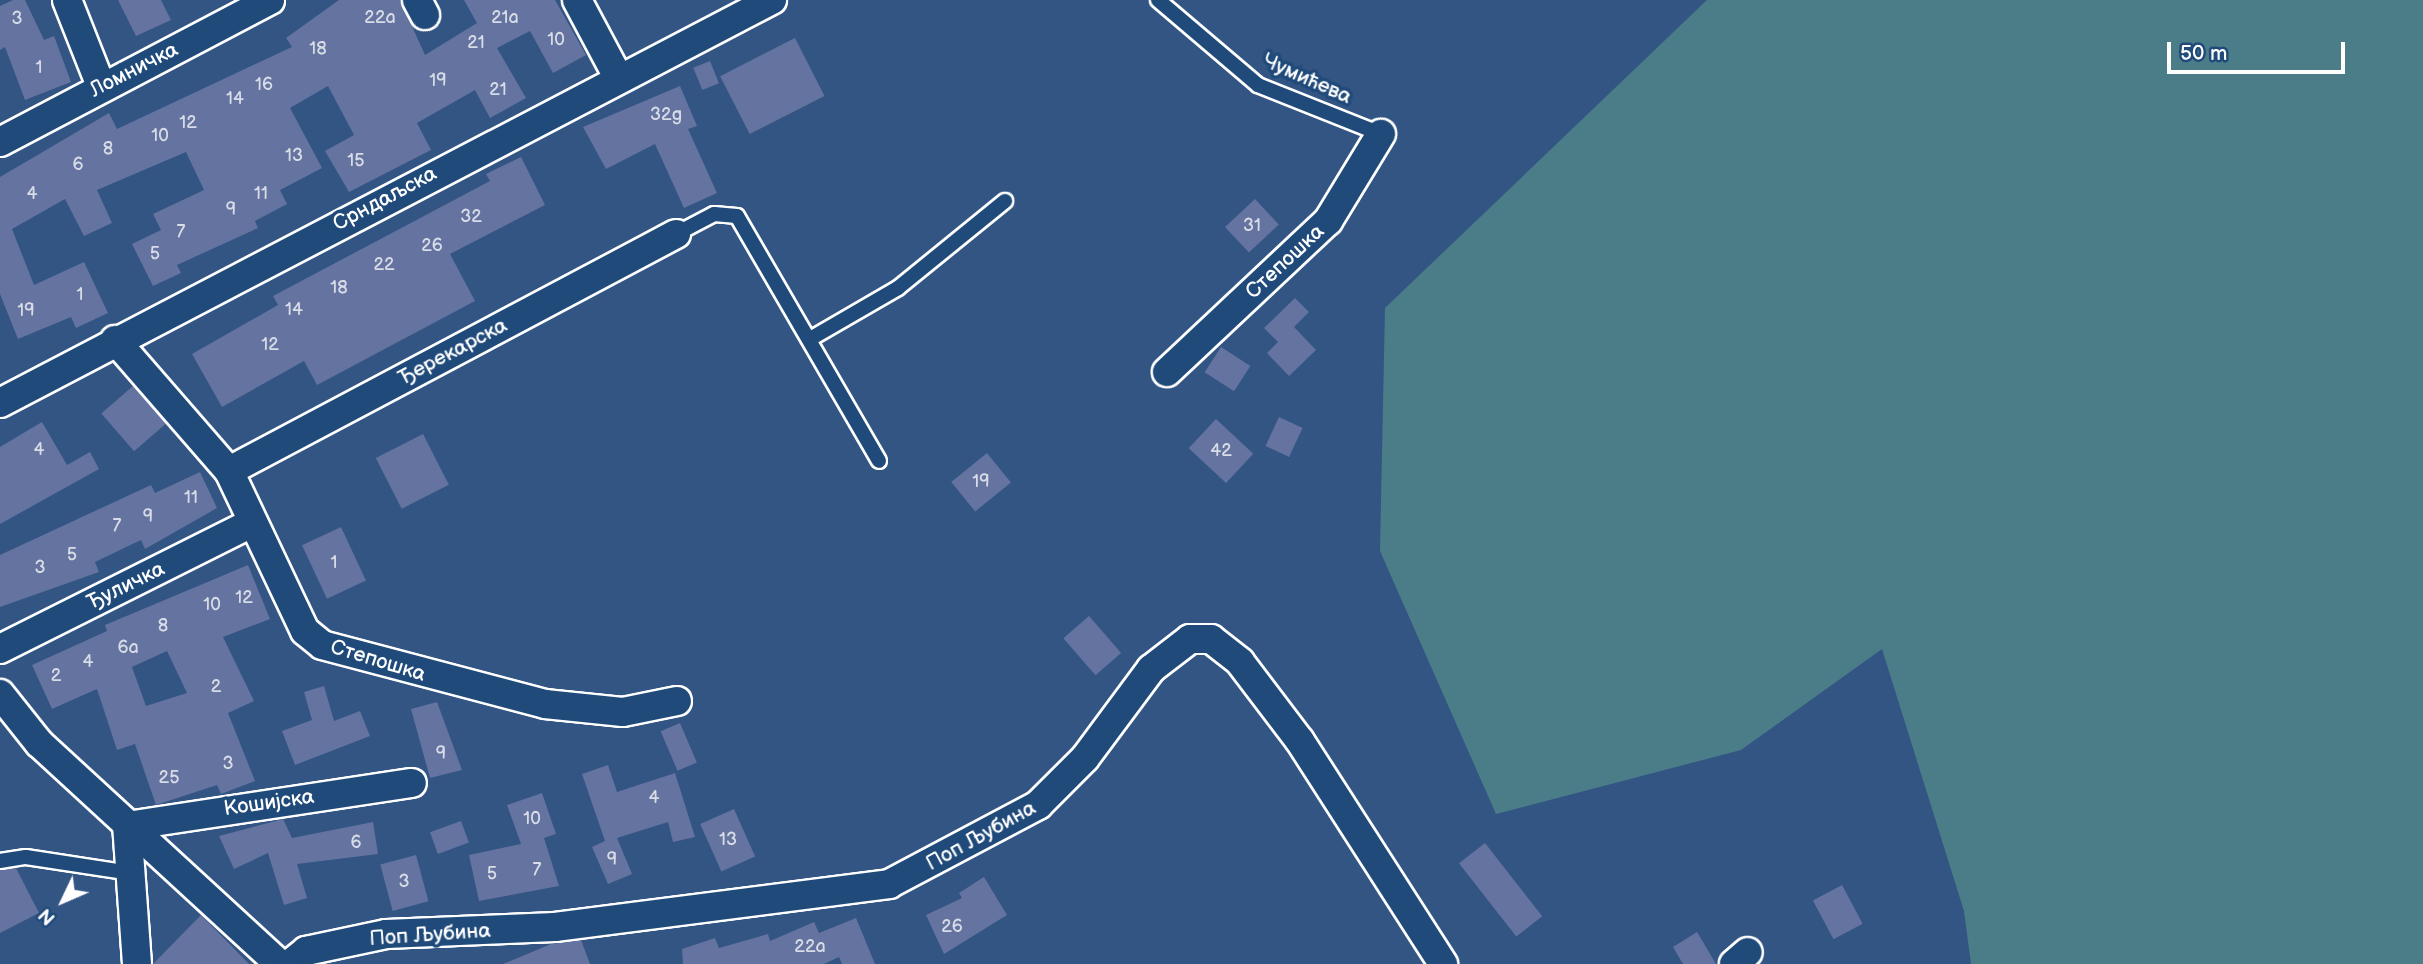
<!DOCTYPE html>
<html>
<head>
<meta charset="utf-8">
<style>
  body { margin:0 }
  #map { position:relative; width:2423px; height:964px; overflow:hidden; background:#335584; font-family:"Balsamiq Sans",sans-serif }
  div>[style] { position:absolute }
  .green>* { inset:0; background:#4b7d89 }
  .building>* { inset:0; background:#64739f; transform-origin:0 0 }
  .roads { filter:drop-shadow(2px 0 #fff) drop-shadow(-2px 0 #fff) drop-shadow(0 2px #fff) drop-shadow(0 -2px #fff) }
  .lane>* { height:14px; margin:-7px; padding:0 7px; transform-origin:7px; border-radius:7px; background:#1f4a7a }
  .street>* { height:28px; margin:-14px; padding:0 14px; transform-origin:14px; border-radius:14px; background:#1f4a7a }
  span { translate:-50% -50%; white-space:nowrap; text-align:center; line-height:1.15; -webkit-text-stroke:7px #1f4a7a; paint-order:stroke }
  .number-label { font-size:18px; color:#d8dce7 }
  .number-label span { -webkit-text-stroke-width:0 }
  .street-label { font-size:21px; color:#fff }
  .north { position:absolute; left:28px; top:866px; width:70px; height:70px; -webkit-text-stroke:5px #1f4a7a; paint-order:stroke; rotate:226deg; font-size:19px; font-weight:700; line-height:28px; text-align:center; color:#fff }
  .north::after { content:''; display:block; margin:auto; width:24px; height:32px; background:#fff; clip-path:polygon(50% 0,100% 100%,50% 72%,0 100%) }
  .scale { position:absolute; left:2167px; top:42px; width:178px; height:32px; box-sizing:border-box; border:4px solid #fff; border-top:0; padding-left:9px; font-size:21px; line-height:24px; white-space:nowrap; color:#fff; -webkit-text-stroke:5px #1f4a7a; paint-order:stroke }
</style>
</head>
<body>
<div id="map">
  <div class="green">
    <div style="clip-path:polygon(1707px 0,2423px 0,2423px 964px,1971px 964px,1964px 911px,1882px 649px,1741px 750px,1496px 814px,1380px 551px,1385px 308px)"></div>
  </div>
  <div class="building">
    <div style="clip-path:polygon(13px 0,25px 0,44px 40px,54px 36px,71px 82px,25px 100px,5px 47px,0 50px,0 6px)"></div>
    <div style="clip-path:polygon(118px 0,161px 0,171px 20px,136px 36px)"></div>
    <div style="clip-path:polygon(339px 0,400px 0,425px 55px,477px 23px,464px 0,555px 0,586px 55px,553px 73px,530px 31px,497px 48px,526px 98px,490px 118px,475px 90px,417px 123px,431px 150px,349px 192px,325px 151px,354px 135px,328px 86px,290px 108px,322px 168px,280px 190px,287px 204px,255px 221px,258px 228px,177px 265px,181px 273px,153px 286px,132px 244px,161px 230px,153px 214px,204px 190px,186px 152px,97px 190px,112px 223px,84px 236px,65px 199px,12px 229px,34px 285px,84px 262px,108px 313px,76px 328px,71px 317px,18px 339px,0 294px,0 177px,109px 113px,117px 129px,292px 47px,286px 38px)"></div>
    <div style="left:795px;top:38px;width:65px;height:84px;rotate:63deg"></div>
    <div style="left:710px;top:61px;width:24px;height:18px;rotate:68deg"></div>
    <div style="clip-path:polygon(680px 86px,697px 126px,688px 129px,717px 193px,684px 208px,655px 144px,606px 169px,583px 127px)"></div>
    <div style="clip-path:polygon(521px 157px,545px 205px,450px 254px,475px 301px,317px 385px,304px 361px,222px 407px,192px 354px,278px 305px,273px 296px,490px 181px,486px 174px)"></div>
    <div style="left:1255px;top:199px;width:35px;height:41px;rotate:47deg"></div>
    <div style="clip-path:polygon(1295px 298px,1309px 312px,1294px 327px,1316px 350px,1289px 376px,1267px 353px,1278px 342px,1264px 328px)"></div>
    <div style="left:1221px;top:347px;width:35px;height:30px;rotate:33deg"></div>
    <div style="left:133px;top:386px;width:50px;height:42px;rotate:49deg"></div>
    <div style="left:1279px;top:417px;width:26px;height:32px;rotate:25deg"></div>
    <div style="left:1216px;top:419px;width:51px;height:40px;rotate:43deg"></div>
    <div style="clip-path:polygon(42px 422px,67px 465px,90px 452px,99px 469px,0 524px,0 447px)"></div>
    <div style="left:423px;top:434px;width:57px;height:53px;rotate:63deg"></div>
    <div style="left:987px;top:453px;width:38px;height:46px;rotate:51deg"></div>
    <div style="clip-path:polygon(200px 472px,217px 508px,145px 549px,141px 540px,95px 562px,99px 572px,0 607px,0 555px,151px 485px,155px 493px)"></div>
    <div style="left:341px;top:527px;width:59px;height:43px;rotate:65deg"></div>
    <div style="clip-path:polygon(evenodd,248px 565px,270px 619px,223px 637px,254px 701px,228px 713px,255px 781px,221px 794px,217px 785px,156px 805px,135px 744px,117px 750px,97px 689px,52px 709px,32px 665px,107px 631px,105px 625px,248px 565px,167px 651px,187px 693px,146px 706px,132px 667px,167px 651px)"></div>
    <div style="left:1089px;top:616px;width:49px;height:34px;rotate:49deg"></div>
    <div style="clip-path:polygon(324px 686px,334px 721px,360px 711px,370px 736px,295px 765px,282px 731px,312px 720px,304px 692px)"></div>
    <div style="clip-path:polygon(437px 702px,462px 770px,430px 778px,411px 709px)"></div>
    <div style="left:680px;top:723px;width:43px;height:21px;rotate:67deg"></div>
    <div style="clip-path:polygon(608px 765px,617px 792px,675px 773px,695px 837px,673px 842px,668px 822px,617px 838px,632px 874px,608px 884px,592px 847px,605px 841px,582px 774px)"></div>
    <div style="clip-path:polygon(542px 793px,556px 834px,544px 838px,559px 886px,479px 901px,469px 855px,521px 844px,507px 805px)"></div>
    <div style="left:734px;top:809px;width:52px;height:37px;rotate:66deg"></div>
    <div style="clip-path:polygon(283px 819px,292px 838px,373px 822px,378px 854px,297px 864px,307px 898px,284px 905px,268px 853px,234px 869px,219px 836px)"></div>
    <div style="left:461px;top:821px;width:23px;height:33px;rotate:70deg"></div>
    <div style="left:1485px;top:843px;width:93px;height:33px;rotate:52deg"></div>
    <div style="left:416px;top:855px;width:48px;height:37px;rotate:75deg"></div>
    <div style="clip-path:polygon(16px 868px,39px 913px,0 933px,0 870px)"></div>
    <div style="clip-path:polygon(984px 877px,1007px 915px,944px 954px,926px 915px,962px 898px,959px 893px)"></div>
    <div style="left:1842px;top:885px;width:44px;height:33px;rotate:62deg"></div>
    <div style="clip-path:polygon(201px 915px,206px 920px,249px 964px,153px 964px)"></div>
    <div style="clip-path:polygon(856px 918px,875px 964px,842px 964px,839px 957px,824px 964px,683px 964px,682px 949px,715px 938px,719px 948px,768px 934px,770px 941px,814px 922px,819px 933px)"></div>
    <div style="clip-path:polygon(1697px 932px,1716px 964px,1683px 964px,1673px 947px)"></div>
    <div style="clip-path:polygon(581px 940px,590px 964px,503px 964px,551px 944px)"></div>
  </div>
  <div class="roads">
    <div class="lane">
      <div style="left:1158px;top:0;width:131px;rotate:40.4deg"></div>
      <div style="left:1258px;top:85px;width:132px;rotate:21.7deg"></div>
      <div style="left:676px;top:234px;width:43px;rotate:-27.8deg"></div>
      <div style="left:714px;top:214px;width:23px;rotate:5deg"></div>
      <div style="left:737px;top:216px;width:283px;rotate:59.9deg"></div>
      <div style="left:810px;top:339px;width:102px;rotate:-30.1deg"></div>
      <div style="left:898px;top:288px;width:138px;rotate:-39.1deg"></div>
      <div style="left:0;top:861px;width:26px;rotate:-9deg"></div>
      <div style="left:26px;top:857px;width:105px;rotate:8.7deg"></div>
    </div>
    <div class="street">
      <div style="left:67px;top:0;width:92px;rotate:68.4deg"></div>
      <div style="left:417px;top:0;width:17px;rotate:62deg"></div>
      <div style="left:577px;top:0;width:87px;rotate:62deg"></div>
      <div style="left:0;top:142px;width:305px;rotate:-27.7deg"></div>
      <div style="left:115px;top:340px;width:174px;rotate:49deg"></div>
      <div style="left:229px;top:471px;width:177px;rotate:64.6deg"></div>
      <div style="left:305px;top:631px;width:22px;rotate:39deg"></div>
      <div style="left:322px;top:645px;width:231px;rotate:14.8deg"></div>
      <div style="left:545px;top:704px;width:78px;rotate:5.9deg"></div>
      <div style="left:623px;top:712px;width:55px;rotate:-11.5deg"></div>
      <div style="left:1167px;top:372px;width:221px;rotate:-43.2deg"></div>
      <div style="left:1328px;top:221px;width:102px;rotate:-58.7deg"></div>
      <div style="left:0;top:403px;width:871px;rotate:-27.57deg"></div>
      <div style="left:229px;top:471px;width:506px;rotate:-27.93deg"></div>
      <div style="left:0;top:649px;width:282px;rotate:-26.6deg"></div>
      <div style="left:0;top:694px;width:63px;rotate:51.5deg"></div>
      <div style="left:39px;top:743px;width:326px;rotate:42.6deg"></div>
      <div style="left:137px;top:964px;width:138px;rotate:-94.1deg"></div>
      <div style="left:127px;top:826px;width:288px;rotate:-8.6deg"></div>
      <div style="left:290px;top:964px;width:21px;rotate:-39deg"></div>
      <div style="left:306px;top:951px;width:82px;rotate:-12deg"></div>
      <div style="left:386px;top:934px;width:169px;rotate:-2.4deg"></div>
      <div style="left:555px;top:927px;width:337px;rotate:-7.3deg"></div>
      <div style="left:889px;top:884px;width:169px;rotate:-27.9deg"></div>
      <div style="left:1038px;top:805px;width:66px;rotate:-45deg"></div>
      <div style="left:1085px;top:758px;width:111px;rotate:-53.4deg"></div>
      <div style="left:1151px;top:669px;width:49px;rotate:-37.6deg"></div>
      <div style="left:1190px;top:639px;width:21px"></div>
      <div style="left:1211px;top:639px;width:37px;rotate:38deg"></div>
      <div style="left:1240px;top:662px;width:99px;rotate:52.8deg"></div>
      <div style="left:1300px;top:741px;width:265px;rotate:57.3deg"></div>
      <div style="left:1734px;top:964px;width:18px;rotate:-41deg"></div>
    </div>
  </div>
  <div class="number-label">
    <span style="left:380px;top:18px">22a</span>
    <span style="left:505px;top:18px">21a</span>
    <span style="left:17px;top:19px">3</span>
    <span style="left:556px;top:40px">10</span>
    <span style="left:476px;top:43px">21</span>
    <span style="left:318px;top:49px">18</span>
    <span style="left:39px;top:68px">1</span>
    <span style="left:438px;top:81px">19</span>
    <span style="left:264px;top:85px">16</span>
    <span style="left:498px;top:90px">21</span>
    <span style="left:235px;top:99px">14</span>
    <span style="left:666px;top:115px">32g</span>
    <span style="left:188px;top:123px">12</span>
    <span style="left:160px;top:136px">10</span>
    <span style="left:108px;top:149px">8</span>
    <span style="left:294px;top:156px">13</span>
    <span style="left:356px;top:161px">15</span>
    <span style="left:78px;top:165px">6</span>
    <span style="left:32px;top:194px">4</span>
    <span style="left:261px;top:194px">11</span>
    <span style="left:231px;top:210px">9</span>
    <span style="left:471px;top:217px">32</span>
    <span style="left:1252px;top:226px">31</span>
    <span style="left:181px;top:232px">7</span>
    <span style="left:432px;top:246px">26</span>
    <span style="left:155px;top:254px">5</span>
    <span style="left:384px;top:265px">22</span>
    <span style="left:339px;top:288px">18</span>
    <span style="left:80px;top:295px">1</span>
    <span style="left:294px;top:310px">14</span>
    <span style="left:26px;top:311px">19</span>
    <span style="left:270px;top:345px">12</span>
    <span style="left:39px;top:450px">4</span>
    <span style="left:1221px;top:451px">42</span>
    <span style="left:981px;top:482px">19</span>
    <span style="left:191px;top:498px">11</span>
    <span style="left:148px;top:517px">9</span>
    <span style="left:117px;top:526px">7</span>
    <span style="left:72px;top:555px">5</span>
    <span style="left:334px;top:563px">1</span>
    <span style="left:40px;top:568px">3</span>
    <span style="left:244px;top:598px">12</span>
    <span style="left:212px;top:605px">10</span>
    <span style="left:163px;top:626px">8</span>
    <span style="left:128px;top:648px">6a</span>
    <span style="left:88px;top:662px">4</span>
    <span style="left:56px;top:676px">2</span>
    <span style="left:216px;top:687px">2</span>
    <span style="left:441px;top:754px">9</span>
    <span style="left:228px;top:764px">3</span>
    <span style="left:169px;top:778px">25</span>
    <span style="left:654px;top:798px">4</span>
    <span style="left:532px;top:819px">10</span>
    <span style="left:728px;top:840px">13</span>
    <span style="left:356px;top:843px">6</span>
    <span style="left:612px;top:860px">9</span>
    <span style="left:537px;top:870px">7</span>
    <span style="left:492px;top:874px">5</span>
    <span style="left:404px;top:882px">3</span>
    <span style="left:952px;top:927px">26</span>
    <span style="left:810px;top:947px">22a</span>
  </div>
  <div class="street-label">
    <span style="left:134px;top:70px;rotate:-27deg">Ломничка</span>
    <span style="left:1307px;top:79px;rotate:24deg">Чумићева</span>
    <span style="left:385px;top:199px;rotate:-28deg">Срндаљска</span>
    <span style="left:1285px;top:262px;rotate:-43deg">Степошка</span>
    <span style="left:453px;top:352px;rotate:-28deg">Ђерекарска</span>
    <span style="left:126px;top:586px;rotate:-26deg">Ђуличка</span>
    <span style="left:378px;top:661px;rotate:17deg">Степошка</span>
    <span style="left:269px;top:803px;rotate:-8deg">Кошијска</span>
    <span style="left:981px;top:836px;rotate:-29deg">Поп Љубина</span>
    <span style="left:430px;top:935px;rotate:-4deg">Поп Љубина</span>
  </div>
  <div class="north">N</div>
  <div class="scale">50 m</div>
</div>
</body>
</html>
